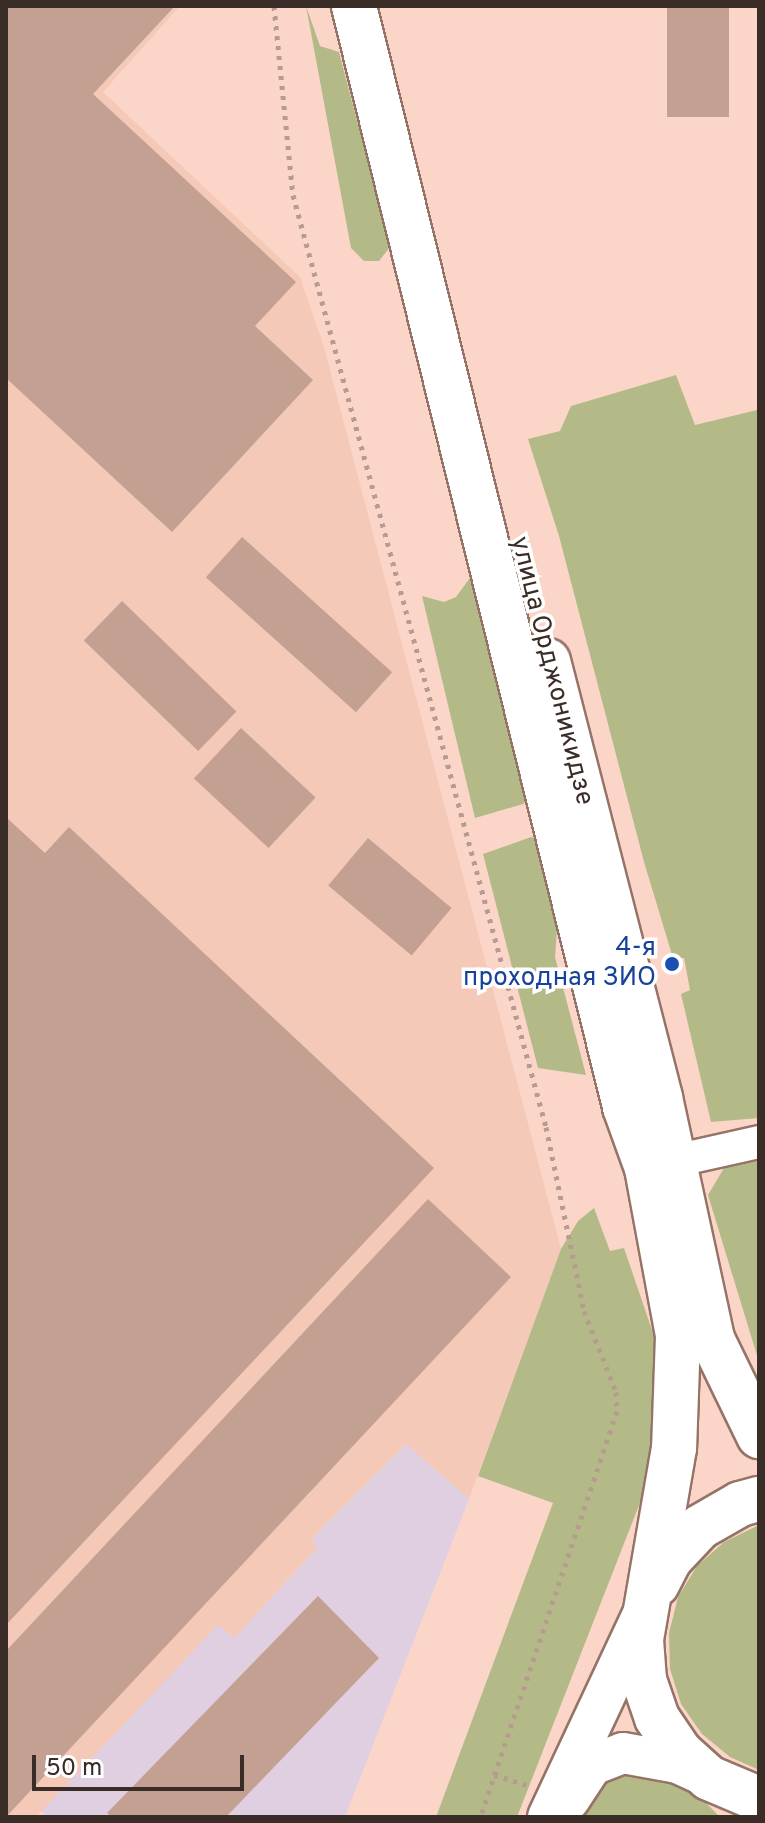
<!DOCTYPE html>
<html>
<head>
<meta charset="utf-8">
<style>
  body { margin:0 }
  #map { position:relative; width:765px; height:1823px; overflow:hidden; background:#fbd6c8; font-family:Overpass,sans-serif }
  div>[style] { position:absolute }
  .commercial>* { inset:0; background:#e0cfe1 }
  .built>* { inset:0; background:#f5c9b8 }
  .green>* { inset:0; background:#b4ba87 }
  .building>* { inset:0; background:#c3a092; transform-origin:0 0 }
  .path>* { height:5px; margin-top:-2.5px; transform-origin:0; background:repeating-linear-gradient(90deg,#b89b90 0 4px,transparent 0 10px) }
  .roads { filter:drop-shadow(2px 0 #957467) drop-shadow(-2px 0 #957467) drop-shadow(0 2px #957467) drop-shadow(0 -2px #957467) }
  .minor>* { height:32px; margin:-16px; padding:0 16px; transform-origin:16px; border-radius:16px; background:#fff }
  .tertiary>* { height:40px; margin:-20px; padding:0 20px; transform-origin:20px; border-radius:20px; background:#fff }
  .secondary>* { height:44px; margin:-22px; padding:0 22px; transform-origin:22px; border-radius:22px; background:#fff }
  .dots>* { width:22px; height:22px; translate:-50% -50%; box-sizing:border-box; border:4px solid #fff; border-radius:50% }
  span { translate:-50% -50%; white-space:nowrap; text-align:center; line-height:1.15; -webkit-text-stroke:7px #fff; paint-order:stroke }
  .street-label { font-size:26px; color:#3a2c26 }
  .transit-label { font-size:26px; color:#164399 }
  .right { translate:-100% -50%; text-align:right }
  .frame { position:absolute; inset:0; border:8px solid #3a2c26; pointer-events:none }
  .scale { position:absolute; left:32px; top:1755px; width:212px; height:36px; box-sizing:border-box; border:4px solid #3a2c26; border-top:0; padding-left:10px; font-size:24px; line-height:28px; white-space:nowrap; color:#3a2c26; -webkit-text-stroke:6px #fff; paint-order:stroke }
</style>
</head>
<body>
<div id="map">
  <div class="commercial">
    <div style="clip-path:polygon(406px 1443px,469px 1499px,345px 1817px,48px 1817px,41px 1811px,218px 1624px,234px 1638px,317px 1548px,312px 1538px)"></div>
  </div>
  <div class="built">
    <div style="clip-path:polygon(6px 6px,180px 6px,103px 92px,300px 277px,324px 347px,561px 1249px,469px 1499px,406px 1444px,312px 1538px,317px 1548px,234px 1638px,218px 1625px,36px 1817px,6px 1817px)"></div>
  </div>
  <div class="green">
    <div style="clip-path:polygon(306px 6px,320px 46px,339px 52px,390px 247px,379px 261px,364px 261px,351px 248px)"></div>
    <div style="clip-path:polygon(676px 375px,695px 425px,757px 410px,759px 424px,759px 1118px,711px 1122px,681px 994px,690px 990px,684px 958px,673px 958px,644px 862px,559px 536px,528px 439px,560px 431px,571px 406px)"></div>
    <div style="clip-path:polygon(475px 571px,530px 797px,523px 804px,475px 818px,422px 596px,444px 602px,456px 597px)"></div>
    <div style="clip-path:polygon(531px 837px,539px 840px,559px 903px,555px 957px,586px 1075px,538px 1068px,483px 854px)"></div>
    <div style="clip-path:polygon(759px 1161px,759px 1362px,708px 1195px,724px 1168px)"></div>
    <div style="clip-path:polygon(594px 1208px,610px 1251px,624px 1248px,664px 1365px,654px 1467px,517px 1817px,436px 1817px,553px 1503px,478px 1476px,561px 1249px,578px 1221px)"></div>
    <div style="clip-path:polygon(759px 1525px,759px 1770px,730px 1757px,702px 1734px,681px 1704px,670px 1669px,669px 1633px,678px 1597px,697px 1566px,724px 1542px)"></div>
    <div style="clip-path:polygon(619px 1772px,666px 1777px,699px 1796px,720px 1817px,562px 1817px,578px 1793px)"></div>
  </div>
  <div class="building">
    <div style="clip-path:polygon(6px 6px,175px 6px,93px 94px,296px 282px,255px 326px,313px 380px,172px 532px,6px 378px)"></div>
    <div style="left:667px;top:6px;width:62px;height:111px"></div>
    <div style="left:242px;top:537px;width:202px;height:54px;rotate:42deg"></div>
    <div style="left:122px;top:601px;width:159px;height:55px;rotate:44deg"></div>
    <div style="left:241px;top:728px;width:102px;height:69px;rotate:43deg"></div>
    <div style="clip-path:polygon(6px 817px,45px 853px,69px 827px,434px 1168px,6px 1625px)"></div>
    <div style="left:368px;top:838px;width:109px;height:62px;rotate:40deg"></div>
    <div style="clip-path:polygon(428px 1199px,511px 1277px,6px 1817px,6px 1651px)"></div>
    <div style="clip-path:polygon(318px 1596px,379px 1658px,226px 1817px,112px 1817px,107px 1813px)"></div>
  </div>
  <div class="path">
    <div style="left:274px;top:6px;width:190px;rotate:84.3deg"></div>
    <div style="left:293px;top:195px;width:966px;rotate:74.81deg"></div>
    <div style="left:546px;top:1127px;width:188px;rotate:78.3deg"></div>
    <div style="left:584px;top:1311px;width:87px;rotate:68.4deg"></div>
    <div style="left:616px;top:1392px;width:19px;rotate:87deg"></div>
    <div style="left:617px;top:1411px;width:428px;rotate:108.6deg"></div>
    <div style="left:494px;top:1775px;width:34px;rotate:17deg"></div>
  </div>
  <div class="roads">
    <div class="minor">
      <div style="left:674px;top:1161px;width:87px;rotate:-12.6deg"></div>
    </div>
    <div class="tertiary">
      <div style="left:569px;top:1800px;width:42px;rotate:-56.7deg"></div>
      <div style="left:592px;top:1765px;width:33px;rotate:-21deg"></div>
      <div style="left:623px;top:1753px;width:56px;rotate:10.3deg"></div>
      <div style="left:678px;top:1763px;width:33px;rotate:25deg"></div>
      <div style="left:548px;top:1817px;width:226px;rotate:-64.9deg"></div>
    </div>
    <div class="secondary">
      <div style="left:354px;top:6px;width:1134px;rotate:76.17deg"></div>
      <div style="left:625px;top:1107px;width:65px;rotate:70.2deg"></div>
      <div style="left:647px;top:1168px;width:171px;rotate:79.5deg"></div>
      <div style="left:678px;top:1336px;width:112px;rotate:92deg"></div>
      <div style="left:674px;top:1448px;width:195px;rotate:99.8deg"></div>
      <div style="left:641px;top:1640px;width:40px;rotate:85.7deg"></div>
      <div style="left:644px;top:1680px;width:40px;rotate:71.1deg"></div>
      <div style="left:657px;top:1718px;width:40px;rotate:56deg"></div>
      <div style="left:679px;top:1751px;width:40px;rotate:42deg"></div>
      <div style="left:709px;top:1778px;width:54px;rotate:22.8deg"></div>
      <div style="left:548px;top:661px;width:451px;rotate:75.6deg"></div>
      <div style="left:660px;top:1098px;width:247px;rotate:77.8deg"></div>
      <div style="left:712px;top:1339px;width:108px;rotate:64.1deg"></div>
      <div style="left:657px;top:1584px;width:27px;rotate:-63deg"></div>
      <div style="left:669px;top:1560px;width:45px;rotate:-46.8deg"></div>
      <div style="left:700px;top:1527px;width:46px;rotate:-29.9deg"></div>
      <div style="left:740px;top:1504px;width:20px;rotate:-15deg"></div>
    </div>
  </div>
  <div class="dots">
    <div style="left:672px;top:964px;background:#1a4fb4"></div>
  </div>
  <div class="street-label">
    <span style="left:551px;top:671px;rotate:76deg">улица Орджоникидзе</span>
  </div>
  <div class="transit-label">
    <span class="right" style="left:656px;top:964px">4-я<br>проходная ЗИО</span>
  </div>
  <div class="frame"></div>
  <div class="scale">50 m</div>
</div>
</body>
</html>
